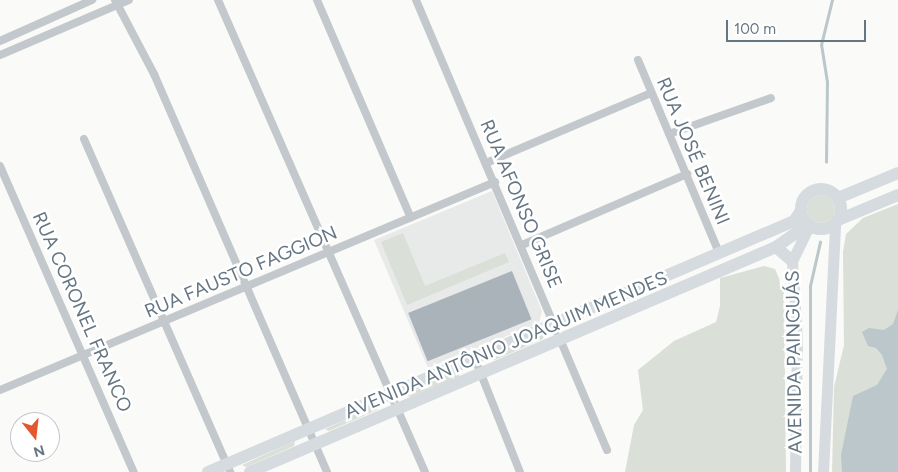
<!DOCTYPE html>
<html>
<head>
<meta charset="utf-8">
<style>
  body { margin:0 }
  #map { position:relative; width:898px; height:472px; overflow:hidden; background:#fafaf8; font-family:Figtree,sans-serif }
  div>[style] { position:absolute }
  .built>* { inset:0; background:#e8e9e9 }
  .green>* { inset:0; background:#dadfd7 }
  .round { border-radius:50% }
  .water>* { inset:0; background:#bbc7cb }
  .stream>* { height:2.5px; margin:-1.25px; padding:0 1.25px; transform-origin:1.25px; border-radius:1.25px; background:#bbc7cb }
  .building>* { inset:0; background:#aab3b9; transform-origin:0 0 }
  .minor>* { height:8px; margin:-4px; padding:0 4px; transform-origin:4px; border-radius:4px; background:#c3c8cc }
  .secondary>* { height:11px; margin:-5.5px; padding:0 5.5px; transform-origin:5.5px; border-radius:5.5px; background:#d6dbdf }
  .primary>* { height:12px; margin:-6px; padding:0 6px; transform-origin:6px; border-radius:6px; background:#d6dbdf }
  .primary>.ring { margin:-6px; padding:0; box-sizing:content-box; background:none; border:12px solid #d6dbdf; border-radius:50% }
  span { translate:-50% -50%; white-space:nowrap; text-align:center; line-height:1.15; -webkit-text-stroke:5px #fff; paint-order:stroke }
  .street-label { font-size:19px; color:#657683 }
  .north { position:absolute; left:10px; top:412px; width:50px; height:50px; box-sizing:border-box; background:#fff; border:1px solid #c1c8cd; border-radius:50%; rotate:164deg; font-size:14px; font-weight:700; line-height:20px; text-align:center; color:#657683 }
  .north::after { content:''; display:block; margin:auto; width:18px; height:22px; background:#e4572e; clip-path:polygon(50% 0,100% 100%,50% 72%,0 100%) }
  .scale { position:absolute; left:726px; top:20px; width:140px; height:22px; box-sizing:border-box; border:2px solid #657683; border-top:0; padding-left:6px; font-size:15px; line-height:18px; white-space:nowrap; color:#657683; -webkit-text-stroke:4px #fff; paint-order:stroke }
</style>
</head>
<body>
<div id="map">
  <div class="built">
    <div style="clip-path:polygon(492px 191px,542px 311px,539px 323px,428px 368px,374px 240px)"></div>
  </div>
  <div class="green">
    <div class="round" style="left:807px;top:195px;width:28px;height:28px"></div>
    <div style="clip-path:polygon(898px 204px,898px 472px,832px 472px,834px 387px,844px 345px,843px 252px,846px 234px,863px 218px)"></div>
    <div style="clip-path:polygon(403px 233px,425px 286px,505px 253px,509px 262px,407px 305px,381px 242px)"></div>
    <div style="clip-path:polygon(764px 266px,775px 269px,784px 290px,786px 472px,625px 472px,634px 425px,643px 410px,638px 370px,674px 341px,716px 322px,720px 306px,720px 278px)"></div>
    <div style="clip-path:polygon(544px 334px,543px 339px,495px 360px,491px 358px)"></div>
    <div style="clip-path:polygon(457px 371px,460px 373px,458px 377px,410px 397px,406px 395px)"></div>
    <div style="clip-path:polygon(378px 405px,377px 410px,329px 431px,325px 429px)"></div>
    <div style="clip-path:polygon(295px 441px,294px 446px,246px 467px,242px 465px)"></div>
  </div>
  <div class="water">
    <div style="clip-path:polygon(898px 310px,898px 472px,842px 472px,841px 455px,853px 396px,877px 385px,887px 369px,882px 355px,876px 348px,868px 346px,862px 332px,869px 328px,884px 330px,893px 324px)"></div>
  </div>
  <div class="stream">
    <div style="left:826px;top:162px;width:80px;rotate:-89.3deg"></div>
    <div style="left:827px;top:82px;width:37px;rotate:-99deg"></div>
    <div style="left:821px;top:45px;width:46px;rotate:-76.3deg"></div>
    <div style="left:810px;top:472px;width:186px;rotate:-90deg"></div>
    <div style="left:810px;top:286px;width:45px;rotate:-77.2deg"></div>
  </div>
  <div class="building">
    <div style="left:512px;top:271px;width:52px;height:112px;rotate:68deg"></div>
  </div>
  <div class="minor">
    <div style="left:115px;top:0;width:84px;rotate:62.2deg"></div>
    <div style="left:154px;top:74px;width:434px;rotate:66.5deg"></div>
    <div style="left:218px;top:0;width:515px;rotate:66.32deg"></div>
    <div style="left:317px;top:0;width:237px;rotate:66.7deg"></div>
    <div style="left:416px;top:0;width:489px;rotate:67deg"></div>
    <div style="left:0;top:41px;width:101px;rotate:-24deg"></div>
    <div style="left:0;top:55px;width:140px;rotate:-23.1deg"></div>
    <div style="left:638px;top:60px;width:209px;rotate:67.2deg"></div>
    <div style="left:669px;top:134px;width:108px;rotate:-19.4deg"></div>
    <div style="left:84px;top:139px;width:364px;rotate:66.3deg"></div>
    <div style="left:486px;top:163px;width:179px;rotate:-23deg"></div>
    <div style="left:0;top:166px;width:334px;rotate:66.4deg"></div>
    <div style="left:522px;top:245px;width:180px;rotate:-23.3deg"></div>
    <div style="left:475px;top:359px;width:122px;rotate:68.3deg"></div>
    <div style="left:0;top:390px;width:537px;rotate:-22.79deg"></div>
  </div>
  <div class="secondary">
    <div style="left:795px;top:472px;width:133px;rotate:-89.1deg"></div>
    <div style="left:797px;top:339px;width:78px;rotate:-93.7deg"></div>
    <div style="left:792px;top:261px;width:39px;rotate:-64deg"></div>
    <div style="left:823px;top:472px;width:248px;rotate:-87.2deg"></div>
  </div>
  <div class="primary">
    <div class="ring" style="left:801px;top:189px;width:28px;height:28px"></div>
    <div style="left:838px;top:198px;width:65px;rotate:-22.6deg"></div>
    <div style="left:838px;top:220px;width:65px;rotate:-22.6deg"></div>
    <div style="left:776px;top:247px;width:21px;rotate:41deg"></div>
    <div style="left:208px;top:472px;width:637px;rotate:-23.19deg"></div>
    <div style="left:794px;top:221px;width:11px;rotate:-56deg"></div>
    <div style="left:250px;top:472px;width:572px;rotate:-23.16deg"></div>
    <div style="left:776px;top:247px;width:38px;rotate:-35deg"></div>
  </div>
  <div class="street-label">
    <span style="left:693px;top:151px;rotate:67deg">RUA JOSÉ BENINI</span>
    <span style="left:521px;top:204px;rotate:67deg">RUA AFONSO GRISE</span>
    <span style="left:241px;top:272px;rotate:-23deg">RUA FAUSTO FAGGION</span>
    <span style="left:82px;top:312px;rotate:66deg">RUA CORONEL FRANCO</span>
    <span style="left:506px;top:345px;rotate:-23deg">AVENIDA ANTÔNIO JOAQUIM MENDES</span>
    <span style="left:794px;top:362px;rotate:-91deg">AVENIDA PAINGUÁS</span>
  </div>
  <div class="north">N</div>
  <div class="scale">100 m</div>
</div>
</body>
</html>
